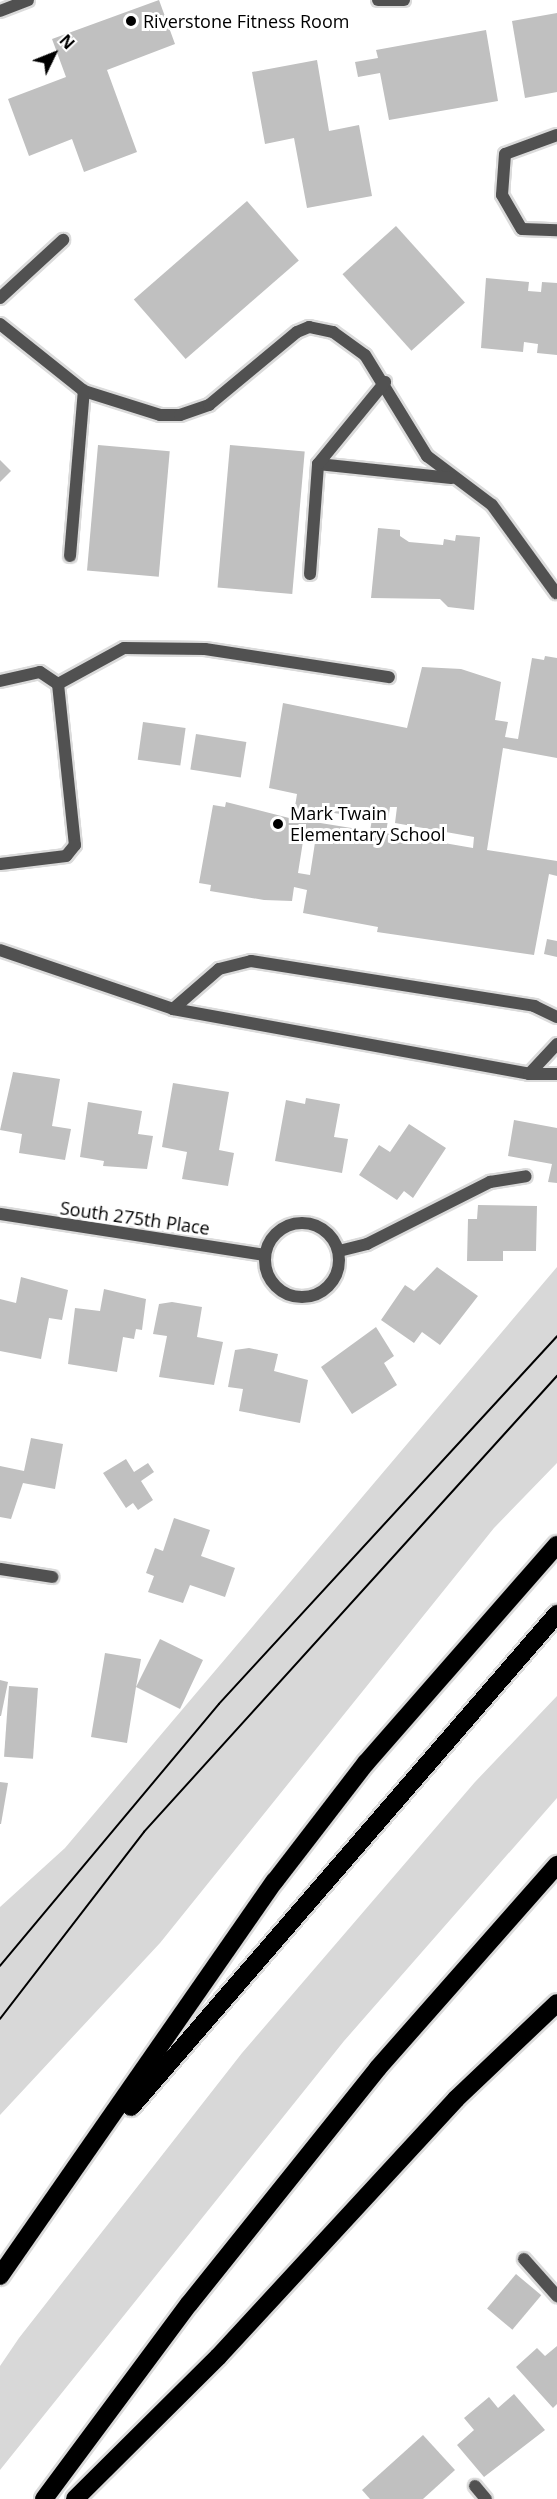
<!DOCTYPE html>
<html>
<head>
<meta charset="utf-8">
<style>
  body { margin:0 }
  #map { position:relative; width:557px; height:2499px; overflow:hidden; background:#fff; font-family:"Open Sans",sans-serif }
  div>[style] { position:absolute }
  .green>* { inset:0; background:#d8d8d8 }
  .building>* { inset:0; background:#c0c0c0; transform-origin:0 0 }
  .roads { filter:drop-shadow(2px 0 #dbdbdb) drop-shadow(-2px 0 #dbdbdb) drop-shadow(0 2px #dbdbdb) drop-shadow(0 -2px #dbdbdb) }
  .service>* { height:12px; margin:-6px; padding:0 6px; transform-origin:6px; border-radius:6px; background:#515151 }
  .minor>* { height:12px; margin:-6px; padding:0 6px; transform-origin:6px; border-radius:6px; background:#515151 }
  .minor>.ring { margin:-6px; padding:0; box-sizing:content-box; background:none; border:12px solid #515151; border-radius:50% }
  .motorway>* { height:18px; margin:-9px; padding:0 9px; transform-origin:9px; border-radius:9px; background:#000 }
  .tram>* { height:1.5px; margin:-0.75px; padding:0 0.75px; transform-origin:0.75px; border-radius:0.75px; background:#000 }
  .dots>* { width:16px; height:16px; translate:-50% -50%; box-sizing:border-box; border:3px solid #fff; border-radius:50% }
  span { translate:-50% -50%; white-space:nowrap; text-align:center; line-height:1.15; -webkit-text-stroke:6px #fff; paint-order:stroke }
  .poi-label { font-size:18px; color:#000 }
  .left { translate:0 -50%; text-align:left }
  .street-label { font-size:18px; color:#000 }
  .north { position:absolute; left:24px; top:24px; width:60px; height:60px; -webkit-text-stroke:4px #fff; paint-order:stroke; rotate:47deg; font-size:16px; font-weight:700; line-height:24px; text-align:center; color:#000 }
  .north::after { content:''; display:block; margin:auto; width:21px; height:27px; background:#000; clip-path:polygon(50% 0,100% 100%,50% 72%,0 100%) }
</style>
</head>
<body>
<div id="map">
  <div class="green">
    <div style="clip-path:polygon(557px 1267px,557px 1463px,494px 1528px,160px 1943px,0 2115px,0 1907px,65px 1848px)"></div>
    <div style="clip-path:polygon(557px 1696px,557px 1798px,344px 2041px,0 2470px,0 2366px,19px 2338px,242px 2053px,475px 1782px)"></div>
  </div>
  <div class="building">
    <div style="clip-path:polygon(159px 0,175px 44px,107px 70px,137px 152px,84px 172px,72px 139px,29px 156px,8px 99px,66px 77px,52px 39px)"></div>
    <div style="clip-path:polygon(557px 13px,557px 92px,525px 98px,512px 21px)"></div>
    <div style="clip-path:polygon(486px 30px,498px 101px,389px 120px,380px 73px,358px 77px,355px 62px,378px 58px,376px 50px)"></div>
    <div style="clip-path:polygon(317px 60px,329px 131px,359px 125px,372px 196px,307px 208px,294px 138px,265px 144px,252px 72px)"></div>
    <div style="left:247px;top:201px;width:79px;height:150px;rotate:49deg"></div>
    <div style="left:396px;top:226px;width:103px;height:72px;rotate:48deg"></div>
    <div style="clip-path:polygon(486px 278px,529px 282px,528px 291px,541px 292px,542px 282px,557px 283px,557px 355px,537px 353px,538px 344px,524px 342px,523px 352px,481px 348px)"></div>
    <div style="left:98px;top:445px;width:72px;height:126px;rotate:5deg"></div>
    <div style="left:230px;top:445px;width:75px;height:143px;rotate:5deg"></div>
    <div style="clip-path:polygon(0 460px,11px 471px,0 482px)"></div>
    <div style="clip-path:polygon(378px 528px,400px 530px,400px 536px,409px 542px,443px 545px,444px 539px,455px 541px,456px 535px,480px 537px,474px 610px,448px 607px,440px 599px,371px 598px)"></div>
    <div style="clip-path:polygon(evenodd,545px 656px,557px 658px,557px 758px,503px 748px,487px 850px,557px 861px,557px 876px,549px 874px,534px 955px,377px 932px,378px 927px,303px 913px,307px 890px,294px 887px,292px 901px,264px 900px,210px 891px,211px 885px,199px 883px,213px 805px,225px 807px,226px 802px,293px 819px,297px 794px,269px 788px,283px 703px,407px 728px,422px 667px,461px 669px,501px 682px,495px 720px,508px 722px,505px 737px,518px 739px,532px 658px,544px 660px,545px 656px,390px 807px,397px 807px,395px 823px,474px 837px,473px 848px,386px 833px,390px 807px,545px 656px,309px 809px,372px 819px,370px 831px,308px 821px,309px 809px,545px 656px,304px 835px,316px 836px,310px 875px,298px 873px,304px 835px)"></div>
    <div style="left:143px;top:722px;width:43px;height:38px;rotate:8deg"></div>
    <div style="left:196px;top:734px;width:51px;height:36px;rotate:9deg"></div>
    <div style="clip-path:polygon(547px 939px,557px 941px,557px 957px,544px 954px)"></div>
    <div style="clip-path:polygon(13px 1072px,60px 1079px,52px 1126px,71px 1129px,65px 1160px,19px 1153px,22px 1134px,0 1130px)"></div>
    <div style="clip-path:polygon(173px 1083px,229px 1092px,219px 1150px,234px 1153px,228px 1186px,182px 1179px,187px 1152px,162px 1147px)"></div>
    <div style="clip-path:polygon(306px 1098px,340px 1104px,334px 1137px,348px 1139px,342px 1173px,275px 1161px,286px 1100px,305px 1104px)"></div>
    <div style="clip-path:polygon(88px 1102px,142px 1111px,138px 1134px,153px 1136px,147px 1169px,103px 1166px,104px 1161px,80px 1157px)"></div>
    <div style="clip-path:polygon(514px 1120px,557px 1128px,557px 1183px,548px 1182px,552px 1164px,508px 1156px)"></div>
    <div style="clip-path:polygon(409px 1124px,446px 1148px,413px 1198px,404px 1191px,397px 1200px,359px 1175px,379px 1145px,390px 1152px)"></div>
    <div style="clip-path:polygon(478px 1205px,537px 1206px,536px 1251px,503px 1251px,503px 1261px,467px 1261px,468px 1219px,477px 1219px)"></div>
    <div style="clip-path:polygon(437px 1267px,478px 1296px,440px 1345px,422px 1332px,414px 1343px,381px 1320px,405px 1285px,414px 1291px)"></div>
    <div style="clip-path:polygon(21px 1277px,68px 1290px,62px 1320px,49px 1318px,41px 1359px,0 1351px,0 1299px,16px 1303px)"></div>
    <div style="clip-path:polygon(104px 1289px,146px 1299px,142px 1330px,136px 1329px,134px 1339px,123px 1337px,117px 1372px,68px 1364px,75px 1308px,100px 1311px)"></div>
    <div style="clip-path:polygon(172px 1302px,202px 1307px,197px 1337px,223px 1342px,214px 1385px,159px 1377px,167px 1336px,153px 1334px,159px 1304px)"></div>
    <div style="clip-path:polygon(376px 1327px,394px 1356px,384px 1363px,397px 1385px,352px 1414px,321px 1367px)"></div>
    <div style="clip-path:polygon(249px 1348px,278px 1354px,274px 1371px,308px 1380px,300px 1423px,239px 1411px,243px 1389px,228px 1387px,235px 1350px)"></div>
    <div style="clip-path:polygon(31px 1438px,63px 1444px,55px 1489px,23px 1483px,11px 1519px,0 1517px,0 1466px,24px 1471px)"></div>
    <div style="clip-path:polygon(126px 1459px,134px 1472px,148px 1463px,154px 1472px,141px 1481px,153px 1500px,138px 1510px,133px 1503px,126px 1508px,103px 1473px)"></div>
    <div style="clip-path:polygon(174px 1518px,210px 1530px,201px 1556px,235px 1568px,225px 1597px,190px 1585px,183px 1603px,148px 1592px,154px 1576px,146px 1573px,155px 1548px,163px 1551px)"></div>
    <div style="clip-path:polygon(160px 1639px,203px 1660px,180px 1709px,136px 1687px,127px 1743px,91px 1737px,105px 1653px,141px 1659px,136px 1687px)"></div>
    <div style="clip-path:polygon(0 1680px,8px 1682px,1px 1716px,0 1716px)"></div>
    <div style="left:9px;top:1686px;width:29px;height:71px;rotate:4deg"></div>
    <div style="clip-path:polygon(0 1782px,8px 1783px,1px 1824px,0 1824px)"></div>
    <div style="left:516px;top:2274px;width:33px;height:45px;rotate:40deg"></div>
    <div style="clip-path:polygon(557px 2346px,557px 2404px,553px 2408px,516px 2367px,537px 2348px,545px 2356px)"></div>
    <div style="clip-path:polygon(514px 2394px,545px 2430px,484px 2477px,457px 2445px,474px 2430px,464px 2418px,489px 2397px,498px 2408px)"></div>
    <div style="clip-path:polygon(423px 2435px,455px 2470px,423px 2499px,370px 2499px,362px 2490px)"></div>
  </div>
  <div class="roads">
    <div class="service">
      <div style="left:0;top:681px;width:41px;rotate:-12.7deg"></div>
      <div style="left:40px;top:672px;width:22px;rotate:34deg"></div>
      <div style="left:58px;top:684px;width:162px;rotate:84deg"></div>
      <div style="left:75px;top:845px;width:14px;rotate:129deg"></div>
      <div style="left:66px;top:856px;width:66px;rotate:173.1deg"></div>
      <div style="left:58px;top:684px;width:75px;rotate:-28.6deg"></div>
      <div style="left:124px;top:648px;width:81px;rotate:0.7deg"></div>
      <div style="left:205px;top:649px;width:186px;rotate:8.7deg"></div>
      <div style="left:0;top:950px;width:183px;rotate:18.8deg"></div>
      <div style="left:173px;top:1009px;width:362px;rotate:10.3deg"></div>
      <div style="left:173px;top:1009px;width:61px;rotate:-41deg"></div>
      <div style="left:219px;top:969px;width:33px;rotate:-14deg"></div>
      <div style="left:251px;top:961px;width:287px;rotate:9deg"></div>
      <div style="left:534px;top:1006px;width:25px;rotate:26deg"></div>
      <div style="left:557px;top:1044px;width:41px;rotate:133deg"></div>
      <div style="left:529px;top:1074px;width:28px"></div>
      <div style="left:339px;top:1251px;width:29px;rotate:-14deg"></div>
      <div style="left:367px;top:1244px;width:138px;rotate:-26.8deg"></div>
      <div style="left:490px;top:1182px;width:36px;rotate:-9deg"></div>
      <div style="left:524px;top:2259px;width:50px;rotate:48.3deg"></div>
    </div>
    <div class="minor">
      <div style="left:378px;top:0;width:26px"></div>
      <div style="left:0;top:11px;width:30px;rotate:-21deg"></div>
      <div style="left:557px;top:135px;width:55px;rotate:159.9deg"></div>
      <div style="left:505px;top:154px;width:41px;rotate:94.2deg"></div>
      <div style="left:502px;top:195px;width:39px;rotate:60deg"></div>
      <div style="left:522px;top:229px;width:35px;rotate:2deg"></div>
      <div style="left:0;top:298px;width:86px;rotate:-42.6deg"></div>
      <div style="left:0;top:324px;width:107px;rotate:38.6deg"></div>
      <div style="left:84px;top:391px;width:80px;rotate:17.5deg"></div>
      <div style="left:160px;top:415px;width:20px"></div>
      <div style="left:180px;top:415px;width:31px;rotate:-19deg"></div>
      <div style="left:209px;top:405px;width:114px;rotate:-39.7deg"></div>
      <div style="left:297px;top:332px;width:13px;rotate:-23deg"></div>
      <div style="left:309px;top:327px;width:25px;rotate:12deg"></div>
      <div style="left:333px;top:332px;width:39px;rotate:36deg"></div>
      <div style="left:365px;top:355px;width:119px;rotate:58.5deg"></div>
      <div style="left:427px;top:456px;width:81px;rotate:37deg"></div>
      <div style="left:492px;top:505px;width:109px;rotate:54deg"></div>
      <div style="left:318px;top:464px;width:134px;rotate:6deg"></div>
      <div style="left:70px;top:556px;width:166px;rotate:-85.2deg"></div>
      <div style="left:310px;top:574px;width:110px;rotate:-85.8deg"></div>
      <div style="left:318px;top:464px;width:106px;rotate:-50.7deg"></div>
      <div style="left:0;top:1214px;width:267px;rotate:8.8deg"></div>
      <div class="ring" style="left:265px;top:1223px;width:62px;height:62px"></div>
      <div style="left:0;top:1569px;width:53px;rotate:8.7deg"></div>
      <div style="left:475px;top:2486px;width:17px;rotate:50deg"></div>
    </div>
    <div class="motorway">
      <div style="left:131px;top:2107px;width:652px;rotate:-49.17deg"></div>
      <div style="left:0;top:2276px;width:481px;rotate:-55.2deg"></div>
      <div style="left:275px;top:1881px;width:149px;rotate:-52.4deg"></div>
      <div style="left:366px;top:1763px;width:290px;rotate:-48.8deg"></div>
      <div style="left:44px;top:2499px;width:243px;rotate:-53.4deg"></div>
      <div style="left:189px;top:2304px;width:302px;rotate:-51.3deg"></div>
      <div style="left:378px;top:2068px;width:271px;rotate:-48.6deg"></div>
      <div style="left:75px;top:2499px;width:202px;rotate:-44.8deg"></div>
      <div style="left:218px;top:2357px;width:351px;rotate:-47.3deg"></div>
      <div style="left:456px;top:2099px;width:139px;rotate:-43.5deg"></div>
    </div>
  </div>
  <div class="tram">
    <div style="left:0;top:1966px;width:341px;rotate:-50.1deg"></div>
    <div style="left:219px;top:1704px;width:499px;rotate:-47.4deg"></div>
    <div style="left:0;top:2019px;width:236px;rotate:-52.4deg"></div>
    <div style="left:144px;top:1832px;width:615px;rotate:-47.83deg"></div>
  </div>
  <div class="dots">
    <div style="left:131px;top:21px;background:#000"></div>
    <div style="left:278px;top:824px;background:#000"></div>
  </div>
  <div class="poi-label">
    <span class="left" style="left:143px;top:21px">Riverstone Fitness Room</span>
    <span class="left" style="left:290px;top:824px">Mark Twain<br>Elementary School</span>
  </div>
  <div class="street-label">
    <span style="left:135px;top:1218px;rotate:8deg">South 275th Place</span>
  </div>
  <div class="north">N</div>
</div>
</body>
</html>
